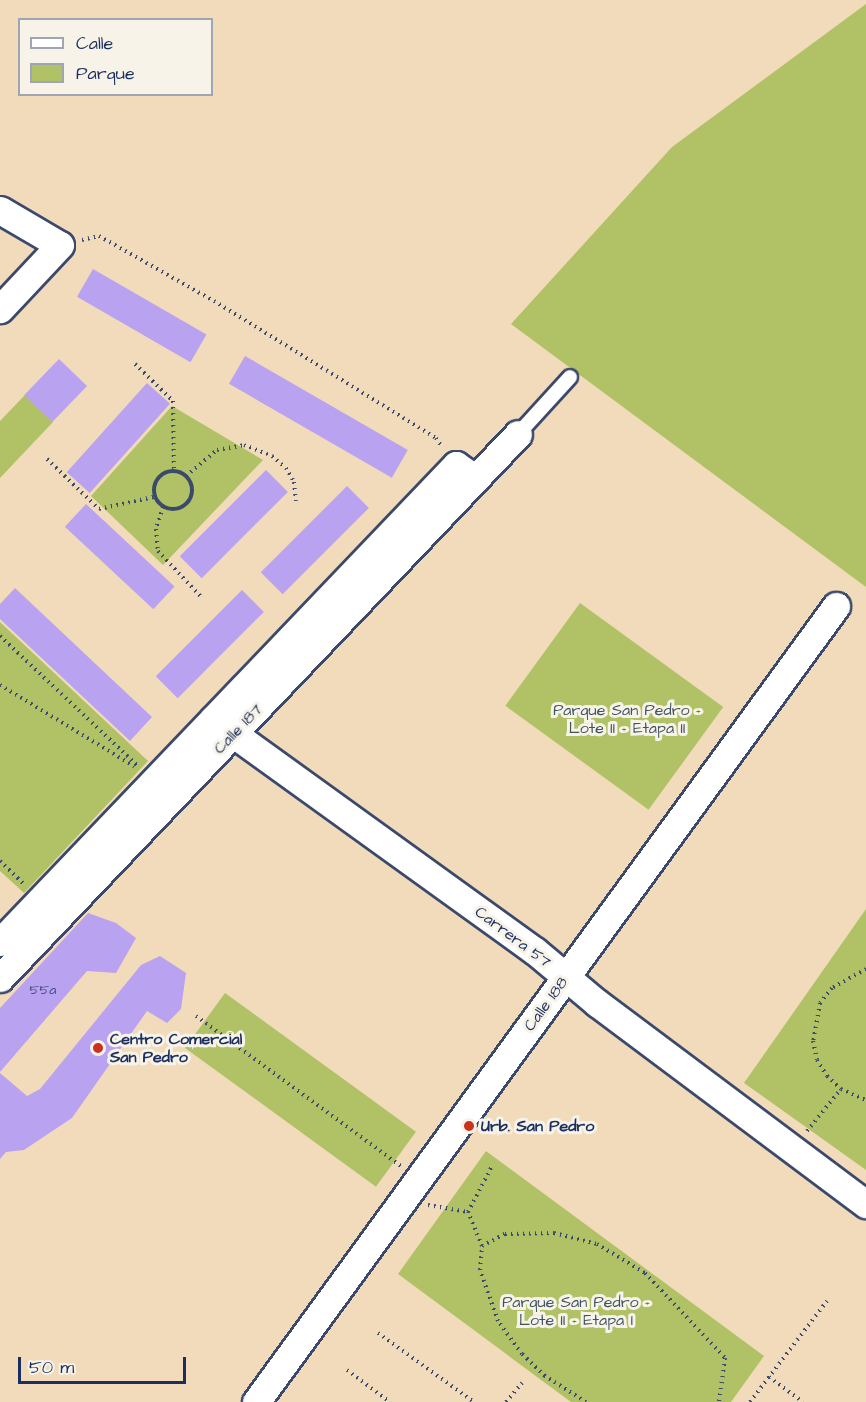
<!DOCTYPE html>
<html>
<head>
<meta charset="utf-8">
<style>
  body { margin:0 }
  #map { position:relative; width:866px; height:1402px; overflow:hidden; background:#f1dbbb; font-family:"Architects Daughter",sans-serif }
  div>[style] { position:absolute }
  .green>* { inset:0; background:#b0c265; transform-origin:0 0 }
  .building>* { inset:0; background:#b9a3f0; transform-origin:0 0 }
  .path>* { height:4px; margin-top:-2px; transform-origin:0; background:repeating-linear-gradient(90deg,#3b496c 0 1.5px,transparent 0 6px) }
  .path>.ring { margin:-2px; padding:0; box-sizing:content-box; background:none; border:4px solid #3b496c; border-radius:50% }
  .roads { filter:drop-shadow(2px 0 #3b496c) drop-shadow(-2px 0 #3b496c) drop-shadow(0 2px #3b496c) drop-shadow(0 -2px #3b496c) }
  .service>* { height:14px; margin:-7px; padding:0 7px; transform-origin:7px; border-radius:7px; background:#fff }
  .minor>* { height:27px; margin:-13.5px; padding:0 13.5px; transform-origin:13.5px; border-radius:13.5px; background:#fff }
  .dots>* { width:16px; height:16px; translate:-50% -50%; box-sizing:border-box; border:3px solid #f7f3e8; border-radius:50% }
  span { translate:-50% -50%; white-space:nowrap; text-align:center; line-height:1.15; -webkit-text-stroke:6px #f7f3e8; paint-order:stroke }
  .number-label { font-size:14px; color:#424c82 }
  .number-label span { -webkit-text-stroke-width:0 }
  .park-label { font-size:16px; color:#405460 }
  .street-label { font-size:16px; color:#1b2f5e }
  .poi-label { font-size:16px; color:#1b2f5e; font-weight:700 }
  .left { translate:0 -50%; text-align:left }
  .legend { position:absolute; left:18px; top:18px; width:195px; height:78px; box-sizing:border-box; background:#f7f3e8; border:2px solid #9fa5b1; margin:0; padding:8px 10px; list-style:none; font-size:18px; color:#1b2f5e }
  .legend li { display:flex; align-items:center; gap:12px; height:30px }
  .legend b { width:30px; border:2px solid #9fa5b1 }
  .scale { position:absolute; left:18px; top:1357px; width:168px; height:27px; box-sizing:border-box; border:3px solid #1b2f5e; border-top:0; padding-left:8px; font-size:18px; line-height:21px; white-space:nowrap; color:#1b2f5e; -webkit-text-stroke:4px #f7f3e8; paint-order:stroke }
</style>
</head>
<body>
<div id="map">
  <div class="green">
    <div style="clip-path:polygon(866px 4px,866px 587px,511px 324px,672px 147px)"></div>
    <div style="clip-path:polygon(25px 395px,53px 422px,0 478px,0 421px)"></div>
    <div style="clip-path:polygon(172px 406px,263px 460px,163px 565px,91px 496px)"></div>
    <div style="left:580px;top:603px;width:177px;height:127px;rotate:36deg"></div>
    <div style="clip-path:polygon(0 622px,148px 761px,24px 893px,0 871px)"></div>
    <div style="clip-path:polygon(866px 909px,866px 1170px,744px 1083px)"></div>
    <div style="left:225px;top:993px;width:236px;height:68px;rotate:36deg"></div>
    <div style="clip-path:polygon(486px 1151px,764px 1356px,731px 1402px,571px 1402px,398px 1274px)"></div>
  </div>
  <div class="building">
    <div style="left:93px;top:269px;width:131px;height:32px;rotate:30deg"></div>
    <div style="left:245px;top:356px;width:188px;height:32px;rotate:30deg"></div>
    <div style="left:59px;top:359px;width:39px;height:50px;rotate:44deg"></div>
    <div style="left:147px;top:383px;width:31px;height:120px;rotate:42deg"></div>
    <div style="left:266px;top:470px;width:31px;height:122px;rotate:45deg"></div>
    <div style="left:347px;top:486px;width:31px;height:122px;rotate:45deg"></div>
    <div style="left:86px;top:504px;width:121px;height:31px;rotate:43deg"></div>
    <div style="clip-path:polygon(15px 588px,152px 717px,130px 741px,0 619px,0 604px)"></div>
    <div style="left:242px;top:590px;width:31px;height:122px;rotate:45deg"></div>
    <div style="clip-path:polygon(88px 913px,116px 923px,136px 938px,116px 973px,87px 971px,0 1072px,0 1008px)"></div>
    <div style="clip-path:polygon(160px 956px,186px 973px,181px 1009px,167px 1023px,147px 1011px,72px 1118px,24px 1150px,6px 1152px,0 1159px,0 1073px,27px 1096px,40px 1089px,141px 965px)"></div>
  </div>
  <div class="path">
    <div style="left:82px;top:240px;width:17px;rotate:-13deg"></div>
    <div style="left:99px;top:236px;width:132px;rotate:29.5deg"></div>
    <div style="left:214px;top:301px;width:261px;rotate:31.7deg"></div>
    <div style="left:436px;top:438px;width:11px;rotate:56deg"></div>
    <div style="left:135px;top:364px;width:53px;rotate:44.2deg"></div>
    <div style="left:173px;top:401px;width:70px;rotate:89.2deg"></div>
    <div style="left:47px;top:459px;width:72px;rotate:43.9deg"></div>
    <div style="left:99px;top:509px;width:56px;rotate:-12.3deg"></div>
    <div class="ring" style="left:154px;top:471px;width:34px;height:34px"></div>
    <div style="left:186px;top:476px;width:40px;rotate:-40deg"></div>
    <div style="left:217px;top:450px;width:27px;rotate:-10deg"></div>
    <div style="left:244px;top:445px;width:30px;rotate:21deg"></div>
    <div style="left:272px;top:456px;width:18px;rotate:41deg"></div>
    <div style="left:286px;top:468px;width:16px;rotate:60deg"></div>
    <div style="left:294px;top:482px;width:19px;rotate:84deg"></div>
    <div style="left:163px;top:507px;width:23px;rotate:108deg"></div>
    <div style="left:156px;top:529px;width:22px;rotate:85deg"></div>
    <div style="left:158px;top:551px;width:64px;rotate:46.9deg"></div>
    <div style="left:0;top:636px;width:188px;rotate:43.3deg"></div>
    <div style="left:0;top:685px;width:157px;rotate:31.2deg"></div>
    <div style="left:0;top:861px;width:32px;rotate:44deg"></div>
    <div style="left:866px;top:969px;width:39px;rotate:151deg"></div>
    <div style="left:832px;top:988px;width:19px;rotate:129deg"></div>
    <div style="left:820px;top:1003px;width:39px;rotate:100deg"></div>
    <div style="left:813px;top:1041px;width:19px;rotate:78deg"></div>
    <div style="left:817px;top:1060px;width:19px;rotate:58deg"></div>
    <div style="left:827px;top:1076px;width:19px;rotate:43deg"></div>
    <div style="left:841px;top:1089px;width:27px;rotate:24deg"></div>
    <div style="left:196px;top:1016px;width:254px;rotate:36.2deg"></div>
    <div style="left:807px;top:1131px;width:54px;rotate:-51deg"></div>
    <div style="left:428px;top:1205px;width:41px;rotate:9.9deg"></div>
    <div style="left:482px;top:1246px;width:37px;rotate:-112deg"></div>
    <div style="left:468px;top:1212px;width:50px;rotate:-62.4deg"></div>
    <div style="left:378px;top:1333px;width:118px;rotate:35.7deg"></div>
    <div style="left:347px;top:1370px;width:54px;rotate:36.7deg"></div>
    <div style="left:769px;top:1377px;width:42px;rotate:36.3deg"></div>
    <div style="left:506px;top:1402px;width:25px;rotate:-50deg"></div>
    <div style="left:586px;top:1402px;width:49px;rotate:-147.6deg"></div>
    <div style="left:545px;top:1376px;width:32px;rotate:-136deg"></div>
    <div style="left:522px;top:1354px;width:41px;rotate:-126deg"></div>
    <div style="left:498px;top:1321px;width:54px;rotate:-109.4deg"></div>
    <div style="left:480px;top:1270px;width:24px;rotate:-85deg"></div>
    <div style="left:482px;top:1246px;width:26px;rotate:-28deg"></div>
    <div style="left:505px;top:1234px;width:49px;rotate:-1.2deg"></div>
    <div style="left:554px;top:1233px;width:44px;rotate:14.3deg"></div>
    <div style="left:597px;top:1244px;width:56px;rotate:31.1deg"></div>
    <div style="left:645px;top:1273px;width:117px;rotate:46.7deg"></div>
    <div style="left:725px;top:1358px;width:44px;rotate:97.8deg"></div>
    <div style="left:750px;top:1402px;width:127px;rotate:-52.7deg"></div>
  </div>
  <div class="roads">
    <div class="service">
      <div style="left:518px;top:434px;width:77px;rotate:-47.6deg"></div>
    </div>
    <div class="minor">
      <div style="left:0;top:210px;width:69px;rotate:30.3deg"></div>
      <div style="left:60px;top:245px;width:88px;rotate:133.2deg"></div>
      <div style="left:213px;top:719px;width:397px;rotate:35.8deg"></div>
      <div style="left:535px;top:951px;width:81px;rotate:40deg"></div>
      <div style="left:597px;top:1003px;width:336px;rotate:36.8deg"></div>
      <div style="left:0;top:942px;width:660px;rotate:-46.29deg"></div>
      <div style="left:456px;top:465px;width:24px;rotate:35deg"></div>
      <div style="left:0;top:978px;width:751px;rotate:-46.4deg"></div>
      <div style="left:256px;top:1402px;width:985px;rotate:-53.92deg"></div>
    </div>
  </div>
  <div class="dots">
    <div style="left:98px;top:1048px;background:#c8321e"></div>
    <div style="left:469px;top:1126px;background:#c8321e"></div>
  </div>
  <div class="number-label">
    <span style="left:43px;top:990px">55a</span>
  </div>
  <div class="park-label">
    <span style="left:627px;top:719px">Parque San Pedro -<br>Lote II - Etapa II</span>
    <span style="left:576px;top:1311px">Parque San Pedro -<br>Lote II - Etapa I</span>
  </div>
  <div class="street-label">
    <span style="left:238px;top:729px;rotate:-46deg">Calle 187</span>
    <span style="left:513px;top:937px;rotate:37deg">Carrera 57</span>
    <span style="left:546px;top:1004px;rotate:-54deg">Calle 188</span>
  </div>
  <div class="poi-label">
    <span class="left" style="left:110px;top:1048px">Centro Comercial<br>San Pedro</span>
    <span class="left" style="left:481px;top:1126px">Urb. San Pedro</span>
  </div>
  <ul class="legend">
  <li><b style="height:8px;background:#fff"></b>Calle</li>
  <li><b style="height:16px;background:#b0c265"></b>Parque</li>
  </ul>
  <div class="scale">50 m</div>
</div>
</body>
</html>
